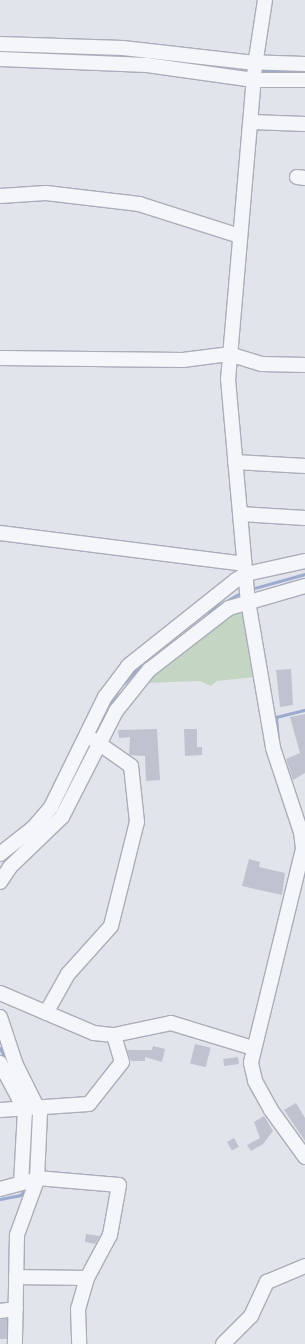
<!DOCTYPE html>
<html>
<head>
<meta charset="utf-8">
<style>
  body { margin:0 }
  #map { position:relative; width:305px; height:1344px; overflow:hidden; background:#e2e4ec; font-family:Rubik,sans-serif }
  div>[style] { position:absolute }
  .green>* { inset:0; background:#c4d6c3 }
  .stream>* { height:3px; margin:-1.5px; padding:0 1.5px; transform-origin:1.5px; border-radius:1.5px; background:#9baace }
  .building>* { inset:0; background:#bfc2cf; transform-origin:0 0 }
  .roads { filter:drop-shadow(1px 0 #aaadba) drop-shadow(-1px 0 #aaadba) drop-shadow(0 1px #aaadba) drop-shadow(0 -1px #aaadba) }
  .minor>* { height:14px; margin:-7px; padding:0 7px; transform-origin:7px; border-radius:7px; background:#f5f6f9 }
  span { translate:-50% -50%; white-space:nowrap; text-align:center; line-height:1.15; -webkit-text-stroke:3.5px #f2f4f9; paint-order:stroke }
</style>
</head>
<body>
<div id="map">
  <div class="green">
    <div style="clip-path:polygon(242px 611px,245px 612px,255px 677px,217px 681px,211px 686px,200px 681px,146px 683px,231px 613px)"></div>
  </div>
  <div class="stream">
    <div style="left:0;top:51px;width:16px"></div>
    <div style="left:108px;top:54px;width:24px;rotate:5deg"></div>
    <div style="left:259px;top:71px;width:46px;rotate:1.2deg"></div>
    <div style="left:251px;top:589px;width:56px;rotate:-15.5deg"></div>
    <div style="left:209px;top:611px;width:39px;rotate:-30deg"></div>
    <div style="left:124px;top:683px;width:24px;rotate:-48deg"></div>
    <div style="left:108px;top:706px;width:17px;rotate:-57deg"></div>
    <div style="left:278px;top:740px;width:23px;rotate:-95deg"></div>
    <div style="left:276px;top:717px;width:30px;rotate:-14deg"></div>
    <div style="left:66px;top:792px;width:36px;rotate:-63deg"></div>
    <div style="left:0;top:1048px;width:14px;rotate:65deg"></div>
    <div style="left:30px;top:1177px;width:46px;rotate:-88.8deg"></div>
    <div style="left:0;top:1199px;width:20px;rotate:-11deg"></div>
    <div style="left:20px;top:1195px;width:10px;rotate:-45deg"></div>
  </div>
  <div class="building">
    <div style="clip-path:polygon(291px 669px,293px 705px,280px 707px,276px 670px)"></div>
    <div style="clip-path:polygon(305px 714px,305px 773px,293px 780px,286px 759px,300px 753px,290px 717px)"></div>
    <div style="clip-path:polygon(157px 729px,160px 780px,146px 781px,145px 756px,129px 755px,130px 737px,119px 738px,118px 730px)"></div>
    <div style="clip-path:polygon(184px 729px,197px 729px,197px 747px,202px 747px,202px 755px,185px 756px)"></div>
    <div style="clip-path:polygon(249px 859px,260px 862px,259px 867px,285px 873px,282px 895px,242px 886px)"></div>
    <div style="left:195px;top:1044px;width:16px;height:20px;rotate:14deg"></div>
    <div style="clip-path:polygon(153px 1046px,165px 1049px,162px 1062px,145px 1057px,145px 1061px,131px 1061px,127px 1050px,152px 1050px)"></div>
    <div style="left:238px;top:1057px;width:7px;height:15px;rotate:82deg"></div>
    <div style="clip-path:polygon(296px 1103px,305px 1118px,305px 1141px,284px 1110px)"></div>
    <div style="clip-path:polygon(264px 1116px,273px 1131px,263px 1144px,251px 1151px,247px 1145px,260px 1138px,254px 1122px)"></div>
    <div style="left:234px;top:1138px;width:10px;height:8px;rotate:61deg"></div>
    <div style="clip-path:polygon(86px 1234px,100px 1236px,95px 1244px,85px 1242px)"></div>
    <div style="left:0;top:1319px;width:7px;height:20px"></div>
  </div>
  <div class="roads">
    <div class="minor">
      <div style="left:265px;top:0;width:66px;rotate:98.7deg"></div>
      <div style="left:255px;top:65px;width:315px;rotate:94.9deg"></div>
      <div style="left:228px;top:379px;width:223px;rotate:84.9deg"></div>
      <div style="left:248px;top:601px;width:149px;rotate:80.3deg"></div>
      <div style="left:273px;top:748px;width:89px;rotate:71.6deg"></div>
      <div style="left:301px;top:832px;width:17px;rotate:83deg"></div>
      <div style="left:303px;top:849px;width:220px;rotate:103.7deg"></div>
      <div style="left:251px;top:1063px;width:18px;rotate:77deg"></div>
      <div style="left:255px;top:1081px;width:33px;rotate:61deg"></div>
      <div style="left:271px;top:1110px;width:58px;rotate:54.1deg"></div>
      <div style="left:0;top:44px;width:123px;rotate:1.9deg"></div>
      <div style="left:123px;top:48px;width:124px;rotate:6.5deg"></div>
      <div style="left:246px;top:62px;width:59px;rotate:1.9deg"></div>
      <div style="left:0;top:59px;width:147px;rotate:2.3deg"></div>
      <div style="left:147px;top:65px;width:108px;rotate:8deg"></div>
      <div style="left:254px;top:80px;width:51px"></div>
      <div style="left:251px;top:122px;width:54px;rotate:2.1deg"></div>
      <div style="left:297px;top:177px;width:8px;rotate:7deg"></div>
      <div style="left:0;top:196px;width:46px;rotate:-3.7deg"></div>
      <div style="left:46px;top:193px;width:94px;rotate:6.7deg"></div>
      <div style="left:139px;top:204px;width:106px;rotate:17.6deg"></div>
      <div style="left:0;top:358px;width:183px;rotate:0.6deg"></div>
      <div style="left:183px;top:360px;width:46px;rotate:-7.4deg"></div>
      <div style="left:229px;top:354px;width:34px;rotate:17deg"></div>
      <div style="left:262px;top:364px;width:43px;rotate:1.3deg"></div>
      <div style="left:235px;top:462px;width:70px;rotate:3.3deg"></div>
      <div style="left:240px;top:514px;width:65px;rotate:3.5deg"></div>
      <div style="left:0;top:533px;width:246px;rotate:7.2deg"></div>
      <div style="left:0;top:854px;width:42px;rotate:-38.2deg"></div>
      <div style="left:33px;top:828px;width:28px;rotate:-49deg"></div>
      <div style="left:51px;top:807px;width:123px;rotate:-63.9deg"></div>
      <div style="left:105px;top:697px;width:39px;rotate:-53deg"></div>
      <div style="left:128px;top:666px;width:138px;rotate:-38.5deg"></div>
      <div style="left:236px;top:580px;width:12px;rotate:-31deg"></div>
      <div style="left:246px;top:574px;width:60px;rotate:-12.4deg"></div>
      <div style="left:0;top:882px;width:18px;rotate:-56deg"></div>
      <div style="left:10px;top:867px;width:72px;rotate:-43.9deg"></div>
      <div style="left:62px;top:817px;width:119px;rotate:-63deg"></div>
      <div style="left:116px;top:711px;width:53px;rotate:-51.2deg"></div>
      <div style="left:149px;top:670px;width:101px;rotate:-37.8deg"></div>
      <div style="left:229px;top:608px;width:79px;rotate:-16.1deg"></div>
      <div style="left:0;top:993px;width:102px;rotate:23.1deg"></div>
      <div style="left:94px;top:1033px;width:20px;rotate:6deg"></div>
      <div style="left:114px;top:1035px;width:58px;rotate:-11.9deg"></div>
      <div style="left:171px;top:1023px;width:86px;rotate:17deg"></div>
      <div style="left:46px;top:1013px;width:45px;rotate:-60.6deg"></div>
      <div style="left:68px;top:974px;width:64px;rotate:-48.1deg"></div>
      <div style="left:111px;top:926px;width:107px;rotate:-76deg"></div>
      <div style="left:137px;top:822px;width:56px;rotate:-96.1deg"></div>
      <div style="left:131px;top:766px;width:45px;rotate:-144.9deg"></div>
      <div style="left:0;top:1017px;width:51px;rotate:71.6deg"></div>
      <div style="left:16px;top:1065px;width:54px;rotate:63.4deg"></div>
      <div style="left:40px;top:1113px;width:67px;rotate:92.6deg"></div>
      <div style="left:37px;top:1180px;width:59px;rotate:110deg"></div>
      <div style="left:17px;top:1235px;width:109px;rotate:91.1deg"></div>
      <div style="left:0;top:1063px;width:53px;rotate:62deg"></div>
      <div style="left:25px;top:1110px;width:73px;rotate:93.1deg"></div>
      <div style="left:0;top:1110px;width:89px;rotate:-3.9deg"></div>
      <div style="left:89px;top:1104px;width:53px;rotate:-51.8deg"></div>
      <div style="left:122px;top:1062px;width:28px;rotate:-107deg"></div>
      <div style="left:37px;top:1178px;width:82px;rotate:4.9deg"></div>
      <div style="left:119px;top:1185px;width:51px;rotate:100.2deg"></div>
      <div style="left:110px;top:1235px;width:49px;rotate:118.1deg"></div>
      <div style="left:87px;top:1278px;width:32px;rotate:106deg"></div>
      <div style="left:78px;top:1309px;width:35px;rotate:88deg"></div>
      <div style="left:0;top:1189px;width:31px;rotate:-15deg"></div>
      <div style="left:16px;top:1277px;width:71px;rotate:0.8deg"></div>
      <div style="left:0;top:1311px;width:16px;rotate:-7deg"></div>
      <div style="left:223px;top:1344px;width:40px;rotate:-45deg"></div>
      <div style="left:251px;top:1316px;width:38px;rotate:-65deg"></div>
      <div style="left:267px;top:1282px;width:41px;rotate:-22.8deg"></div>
    </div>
  </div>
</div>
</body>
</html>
